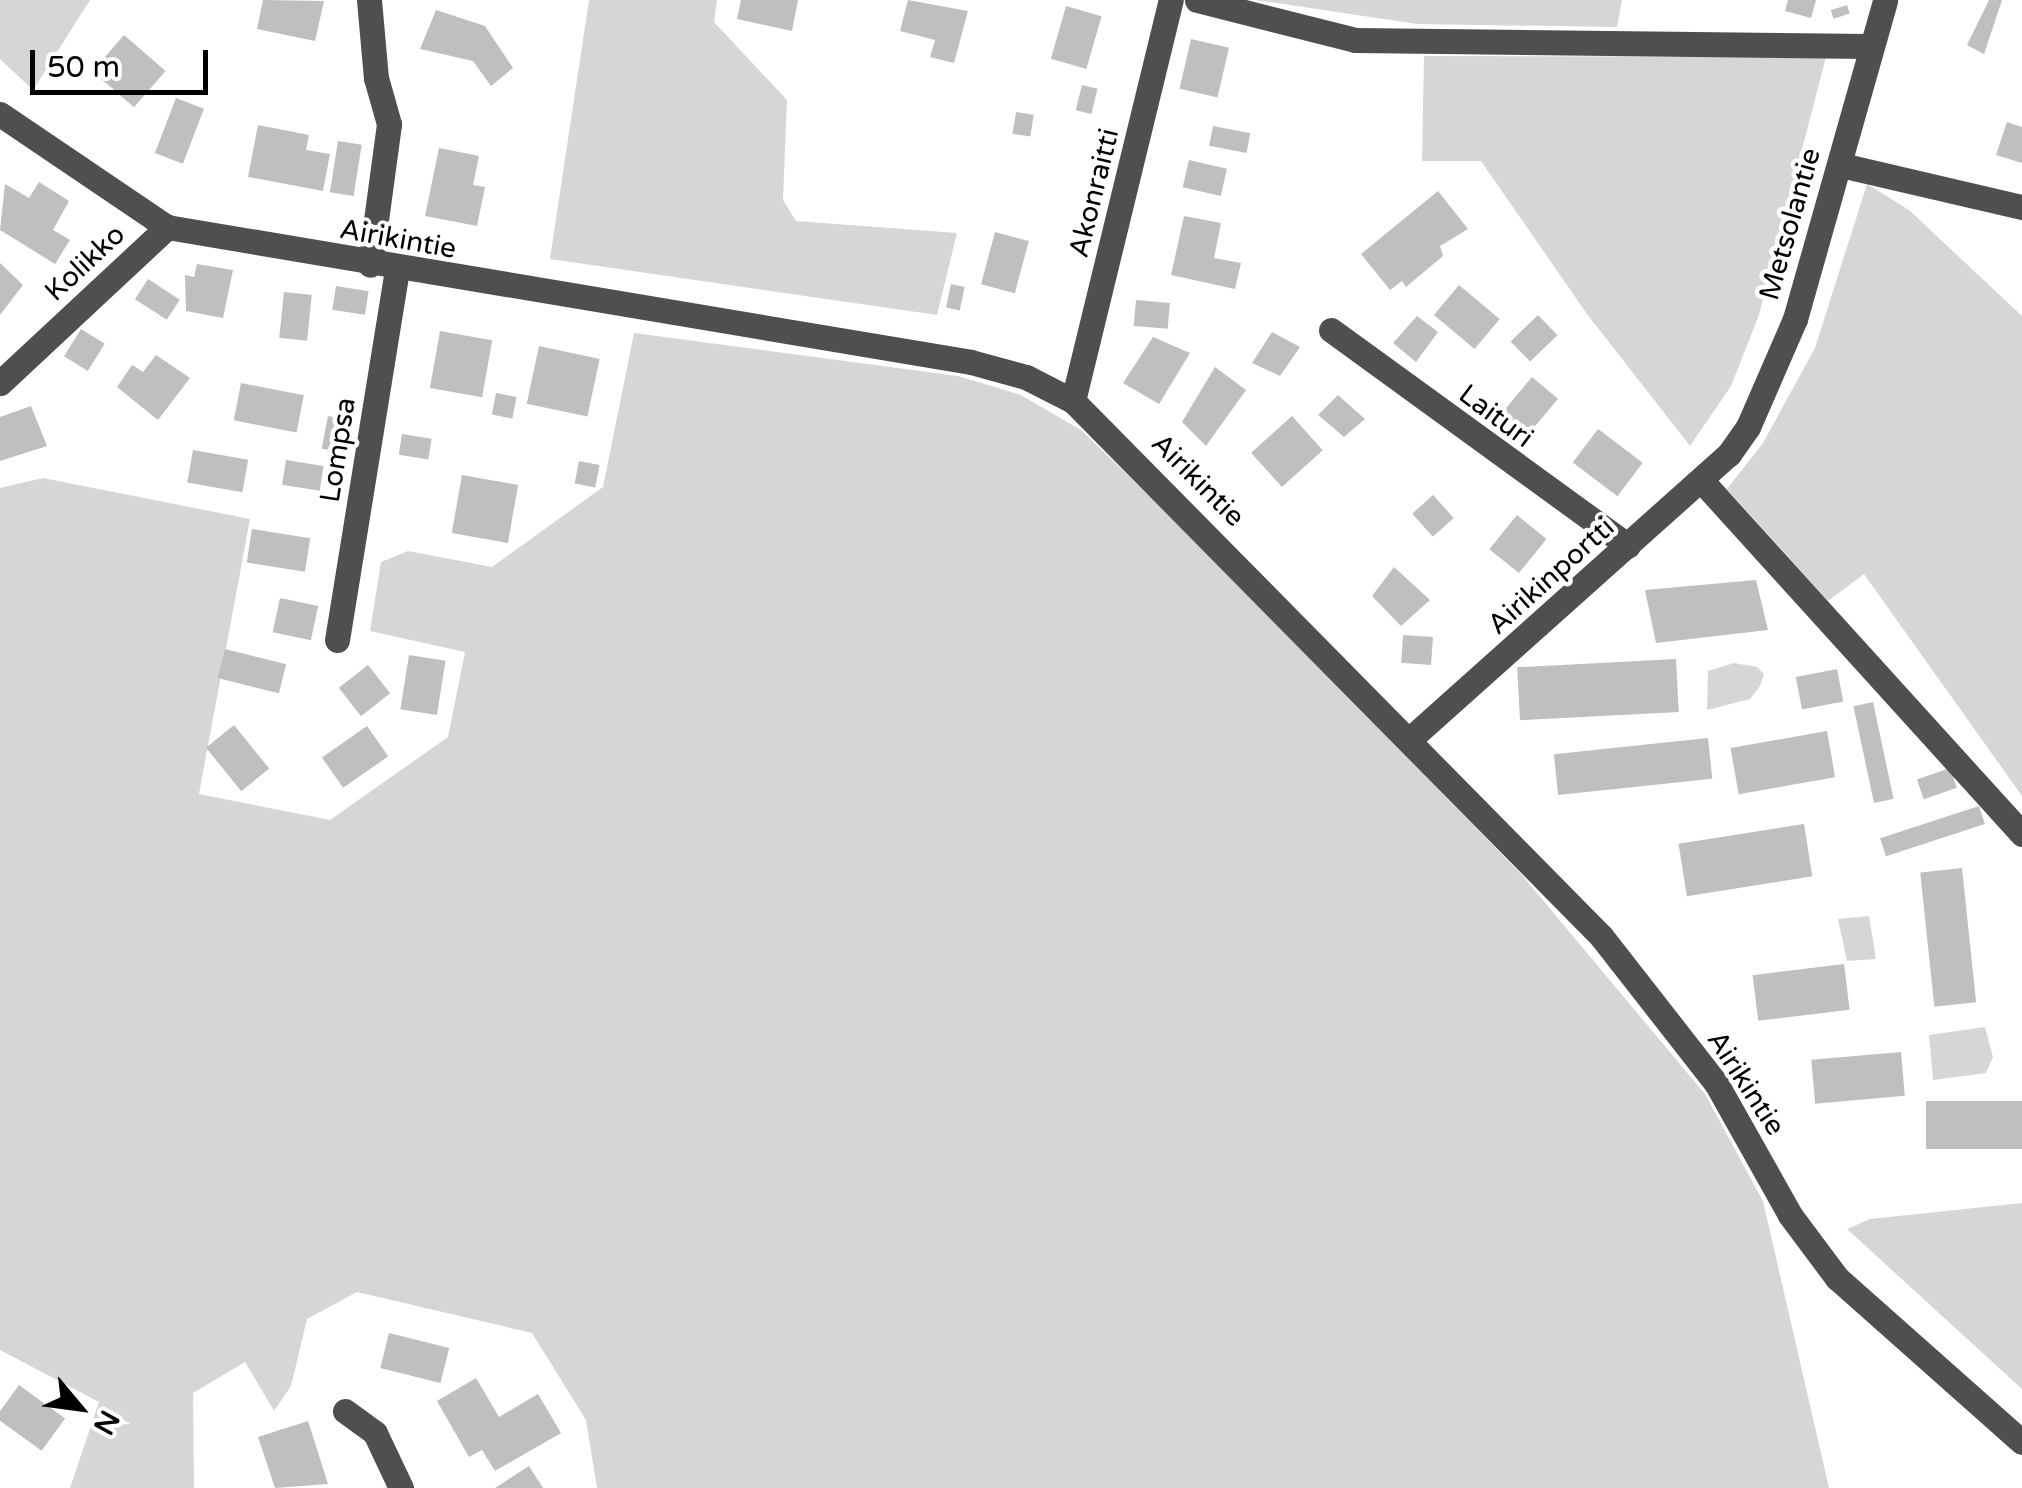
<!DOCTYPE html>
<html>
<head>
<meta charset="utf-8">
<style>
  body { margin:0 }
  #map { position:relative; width:2022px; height:1488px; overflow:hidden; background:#fff; font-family:"Varela Round",sans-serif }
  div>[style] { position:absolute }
  .green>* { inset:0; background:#d6d6d6 }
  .building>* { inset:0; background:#bfbfbf; transform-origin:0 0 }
  .minor>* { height:25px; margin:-12.5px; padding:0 12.5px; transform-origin:12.5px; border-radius:12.5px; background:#4f4f4f }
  span { translate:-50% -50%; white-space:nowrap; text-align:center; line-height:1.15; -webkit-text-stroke:9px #fff; paint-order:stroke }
  .street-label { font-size:28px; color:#000 }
  .north { position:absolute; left:30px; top:1358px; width:100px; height:100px; -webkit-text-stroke:8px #fff; paint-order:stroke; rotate:119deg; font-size:28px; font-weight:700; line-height:40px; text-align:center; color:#000 }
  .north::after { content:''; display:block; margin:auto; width:35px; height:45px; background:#000; clip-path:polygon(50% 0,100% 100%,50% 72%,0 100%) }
  .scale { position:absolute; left:30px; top:50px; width:178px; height:45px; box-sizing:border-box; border:5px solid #000; border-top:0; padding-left:12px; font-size:30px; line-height:35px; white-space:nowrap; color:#000; -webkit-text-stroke:8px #fff; paint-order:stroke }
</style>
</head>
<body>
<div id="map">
  <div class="green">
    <div style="clip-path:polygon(0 0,90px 0,33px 90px,0 59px)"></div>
    <div style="clip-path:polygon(589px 0,717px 0,714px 22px,787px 100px,783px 200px,796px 221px,957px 233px,937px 315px,550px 259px)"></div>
    <div style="clip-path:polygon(1256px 0,1622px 0,1617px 27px,1417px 24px)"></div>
    <div style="clip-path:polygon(1424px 56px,1826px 57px,1759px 315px,1731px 386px,1690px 446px,1587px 314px,1481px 161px,1422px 161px)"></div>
    <div style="clip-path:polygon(1867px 184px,1909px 210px,2022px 316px,2022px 796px,1864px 574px,1828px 601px,1727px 489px,1763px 443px,1815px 348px)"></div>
    <div style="clip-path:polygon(634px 333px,958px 376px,1021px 395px,1081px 430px,1192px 537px,1521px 874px,1705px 1094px,1763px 1201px,1829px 1488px,597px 1488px,586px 1420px,532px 1333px,357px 1292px,307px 1319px,291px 1386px,274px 1411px,245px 1362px,193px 1393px,194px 1488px,70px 1488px,99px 1402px,0 1350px,0 488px,43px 478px,250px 519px,199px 794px,330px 820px,448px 737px,465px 652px,370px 631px,381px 562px,408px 551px,492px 567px,603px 487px)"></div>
    <div style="clip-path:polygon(1734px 663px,1757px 667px,1764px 674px,1760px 686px,1750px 699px,1707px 710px,1708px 671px)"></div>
    <div style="clip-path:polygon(1869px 916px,1876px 959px,1847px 961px,1838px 919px)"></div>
    <div style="clip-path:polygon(1985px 1027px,1993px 1057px,1986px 1073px,1933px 1080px,1929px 1035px)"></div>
    <div style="clip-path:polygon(2022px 1203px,2022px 1389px,1847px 1229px,1870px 1219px)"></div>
  </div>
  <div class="building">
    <div style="clip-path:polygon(263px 0,324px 1px,315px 41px,257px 29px)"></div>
    <div style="clip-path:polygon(741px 0,798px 0,792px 31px,737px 19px)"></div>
    <div style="clip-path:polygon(908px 0,968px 11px,954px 63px,930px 57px,935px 40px,900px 31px)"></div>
    <div style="clip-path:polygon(1788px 0,1816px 0,1811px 18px,1785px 11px)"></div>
    <div style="clip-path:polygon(1989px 0,2002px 0,1984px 54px,1967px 45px)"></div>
    <div style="left:1847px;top:5px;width:9px;height:17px;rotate:72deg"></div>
    <div style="left:1066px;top:6px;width:37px;height:55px;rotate:16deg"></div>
    <div style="clip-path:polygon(436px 10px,485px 26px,513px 68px,491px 86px,473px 61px,420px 49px)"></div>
    <div style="left:124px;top:35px;width:55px;height:48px;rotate:41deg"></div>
    <div style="left:1191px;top:39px;width:39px;height:51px;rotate:13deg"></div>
    <div style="left:1082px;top:85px;width:16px;height:26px;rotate:14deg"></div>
    <div style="left:176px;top:98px;width:30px;height:59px;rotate:21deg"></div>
    <div style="left:1016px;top:112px;width:18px;height:22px;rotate:9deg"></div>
    <div style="clip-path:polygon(2007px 122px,2022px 127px,2022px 163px,1996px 155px)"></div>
    <div style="clip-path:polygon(258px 125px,309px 135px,306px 150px,330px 154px,323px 191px,248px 177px)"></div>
    <div style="left:1213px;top:126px;width:38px;height:20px;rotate:11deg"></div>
    <div style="left:338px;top:141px;width:24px;height:52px;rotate:9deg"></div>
    <div style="clip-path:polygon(439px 148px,479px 156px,473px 185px,485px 187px,477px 226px,425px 216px)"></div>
    <div style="left:1189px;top:160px;width:39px;height:28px;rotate:13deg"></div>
    <div style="clip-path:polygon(39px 182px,69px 201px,53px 230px,70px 240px,55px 264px,0 230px,5px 184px,29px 198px)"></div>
    <div style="clip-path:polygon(1438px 191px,1468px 229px,1440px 246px,1443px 256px,1406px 287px,1402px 281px,1390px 290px,1361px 254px)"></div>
    <div style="clip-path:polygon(1184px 216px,1221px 223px,1214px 258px,1241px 263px,1235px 289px,1171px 275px)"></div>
    <div style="left:995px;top:232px;width:35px;height:54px;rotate:15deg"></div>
    <div style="clip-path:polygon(0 263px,23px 285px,0 315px)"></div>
    <div style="clip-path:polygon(197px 264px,233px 270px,223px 318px,186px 311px,185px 275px,194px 277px)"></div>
    <div style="left:148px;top:279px;width:38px;height:24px;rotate:33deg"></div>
    <div style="left:951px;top:284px;width:14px;height:24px;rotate:12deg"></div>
    <div style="left:1459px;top:285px;width:53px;height:39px;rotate:40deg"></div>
    <div style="left:336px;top:286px;width:33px;height:24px;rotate:9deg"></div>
    <div style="left:284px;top:292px;width:28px;height:46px;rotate:6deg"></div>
    <div style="left:1136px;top:300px;width:34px;height:26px;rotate:5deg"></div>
    <div style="left:1538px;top:315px;width:28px;height:38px;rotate:46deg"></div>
    <div style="clip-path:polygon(1417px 316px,1438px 332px,1416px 362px,1393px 343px)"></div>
    <div style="left:81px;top:329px;width:28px;height:32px;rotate:32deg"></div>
    <div style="left:440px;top:331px;width:53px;height:58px;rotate:10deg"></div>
    <div style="clip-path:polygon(1272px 332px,1300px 347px,1280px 376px,1252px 363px)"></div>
    <div style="clip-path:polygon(1153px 337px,1190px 353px,1159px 404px,1123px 383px)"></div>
    <div style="left:539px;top:346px;width:62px;height:59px;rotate:12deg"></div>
    <div style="clip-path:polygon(156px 355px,190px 378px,158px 420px,117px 387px,132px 365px,143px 372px)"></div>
    <div style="clip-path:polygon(1215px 367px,1246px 390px,1206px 446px,1182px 422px)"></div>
    <div style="left:1532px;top:377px;width:34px;height:46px;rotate:40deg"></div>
    <div style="left:241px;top:383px;width:64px;height:38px;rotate:11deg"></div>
    <div style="left:496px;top:393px;width:21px;height:22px;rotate:11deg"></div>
    <div style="clip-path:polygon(1338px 395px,1365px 419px,1344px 437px,1318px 415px)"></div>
    <div style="clip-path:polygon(31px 406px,47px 446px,0 461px,0 417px)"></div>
    <div style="left:328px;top:416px;width:20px;height:33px;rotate:11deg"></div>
    <div style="left:1292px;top:416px;width:46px;height:55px;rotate:48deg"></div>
    <div style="left:1598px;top:429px;width:56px;height:42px;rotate:37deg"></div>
    <div style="left:402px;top:434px;width:30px;height:21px;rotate:9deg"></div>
    <div style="left:193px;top:450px;width:56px;height:33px;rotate:10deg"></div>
    <div style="left:286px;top:460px;width:38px;height:25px;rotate:9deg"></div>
    <div style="left:579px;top:461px;width:21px;height:23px;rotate:11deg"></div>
    <div style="left:462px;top:475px;width:57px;height:59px;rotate:10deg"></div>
    <div style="left:1433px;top:495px;width:31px;height:28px;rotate:48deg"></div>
    <div style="left:1517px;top:515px;width:38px;height:44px;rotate:39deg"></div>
    <div style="left:252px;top:529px;width:59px;height:34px;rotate:9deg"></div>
    <div style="clip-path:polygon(1394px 567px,1430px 600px,1401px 626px,1372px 596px)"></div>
    <div style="clip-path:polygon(1756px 580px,1768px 630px,1656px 643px,1645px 590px)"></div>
    <div style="left:280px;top:598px;width:39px;height:35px;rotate:12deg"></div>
    <div style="left:1433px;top:637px;width:28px;height:30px;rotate:94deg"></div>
    <div style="left:225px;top:649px;width:63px;height:30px;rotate:14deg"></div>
    <div style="left:409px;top:655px;width:37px;height:55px;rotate:9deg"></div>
    <div style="left:1676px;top:659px;width:53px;height:159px;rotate:87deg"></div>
    <div style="left:368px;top:665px;width:36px;height:37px;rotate:52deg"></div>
    <div style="left:1837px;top:669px;width:33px;height:42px;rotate:79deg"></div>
    <div style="left:1873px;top:702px;width:99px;height:20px;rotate:78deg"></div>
    <div style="left:234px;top:725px;width:56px;height:36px;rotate:51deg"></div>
    <div style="left:367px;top:726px;width:37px;height:55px;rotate:55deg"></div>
    <div style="left:1827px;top:731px;width:47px;height:98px;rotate:80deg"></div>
    <div style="left:1708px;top:738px;width:41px;height:155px;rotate:84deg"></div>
    <div style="left:1950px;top:768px;width:21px;height:35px;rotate:71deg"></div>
    <div style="left:1979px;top:806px;width:19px;height:104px;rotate:72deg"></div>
    <div style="left:1804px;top:824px;width:53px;height:127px;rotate:81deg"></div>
    <div style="left:1962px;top:868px;width:135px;height:42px;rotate:84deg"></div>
    <div style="left:1844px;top:964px;width:46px;height:92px;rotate:83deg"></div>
    <div style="left:1901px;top:1052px;width:44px;height:90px;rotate:85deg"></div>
    <div style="left:2022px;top:1101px;width:48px;height:96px;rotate:90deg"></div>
    <div style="left:389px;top:1333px;width:62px;height:36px;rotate:14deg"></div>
    <div style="clip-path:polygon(476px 1378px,499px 1417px,538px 1394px,561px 1433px,495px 1471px,482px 1450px,469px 1457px,437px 1401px)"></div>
    <div style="left:19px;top:1385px;width:57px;height:40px;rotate:36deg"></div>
    <div style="clip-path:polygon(308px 1421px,328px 1484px,275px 1488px,258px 1437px)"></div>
    <div style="clip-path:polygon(529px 1466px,543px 1488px,495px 1488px)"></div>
  </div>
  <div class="minor">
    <div style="left:369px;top:0;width:78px;rotate:84.9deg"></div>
    <div style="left:376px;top:78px;width:48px;rotate:74.2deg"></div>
    <div style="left:389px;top:124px;width:142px;rotate:97.7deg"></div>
    <div style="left:1197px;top:0;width:163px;rotate:14.2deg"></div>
    <div style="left:1355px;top:40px;width:514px;rotate:0.67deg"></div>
    <div style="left:0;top:114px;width:202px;rotate:34.1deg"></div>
    <div style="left:167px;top:227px;width:815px;rotate:9.53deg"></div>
    <div style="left:971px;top:362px;width:57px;rotate:15.3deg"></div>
    <div style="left:1026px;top:377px;width:53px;rotate:27.1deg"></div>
    <div style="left:1073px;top:401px;width:752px;rotate:45.38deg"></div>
    <div style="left:1601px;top:936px;width:187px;rotate:52deg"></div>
    <div style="left:1716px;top:1083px;width:151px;rotate:60.7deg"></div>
    <div style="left:1790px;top:1215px;width:79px;rotate:53.3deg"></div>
    <div style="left:1837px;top:1278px;width:247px;rotate:41.6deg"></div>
    <div style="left:1841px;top:165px;width:186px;rotate:13.1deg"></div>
    <div style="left:1331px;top:330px;width:367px;rotate:36deg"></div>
    <div style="left:0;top:383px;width:229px;rotate:-43deg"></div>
    <div style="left:1073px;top:401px;width:413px;rotate:-76.3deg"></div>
    <div style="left:1701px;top:480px;width:478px;rotate:47.8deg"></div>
    <div style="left:337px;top:640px;width:375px;rotate:-80.8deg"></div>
    <div style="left:1410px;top:739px;width:428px;rotate:-41.8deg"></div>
    <div style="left:1729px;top:454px;width:33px;rotate:-55deg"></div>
    <div style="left:1748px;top:427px;width:118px;rotate:-66.5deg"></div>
    <div style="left:1795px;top:319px;width:331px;rotate:-74.2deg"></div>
    <div style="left:345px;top:1411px;width:37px;rotate:36deg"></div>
    <div style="left:375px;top:1433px;width:61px;rotate:64.7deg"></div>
  </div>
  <div class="street-label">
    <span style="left:1094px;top:193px;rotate:-76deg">Akonraitti</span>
    <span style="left:1790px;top:224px;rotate:-74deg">Metsolantie</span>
    <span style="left:398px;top:239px;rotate:10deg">Airikintie</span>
    <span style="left:85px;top:263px;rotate:-43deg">Kolikko</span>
    <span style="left:1496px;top:416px;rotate:37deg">Laituri</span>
    <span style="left:338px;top:450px;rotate:-81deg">Lompsa</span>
    <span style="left:1198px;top:480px;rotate:45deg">Airikintie</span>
    <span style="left:1551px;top:576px;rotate:-42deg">Airikinportti</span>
    <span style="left:1746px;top:1083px;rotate:57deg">Airikintie</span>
  </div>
  <div class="north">N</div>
  <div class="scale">50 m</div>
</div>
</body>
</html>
